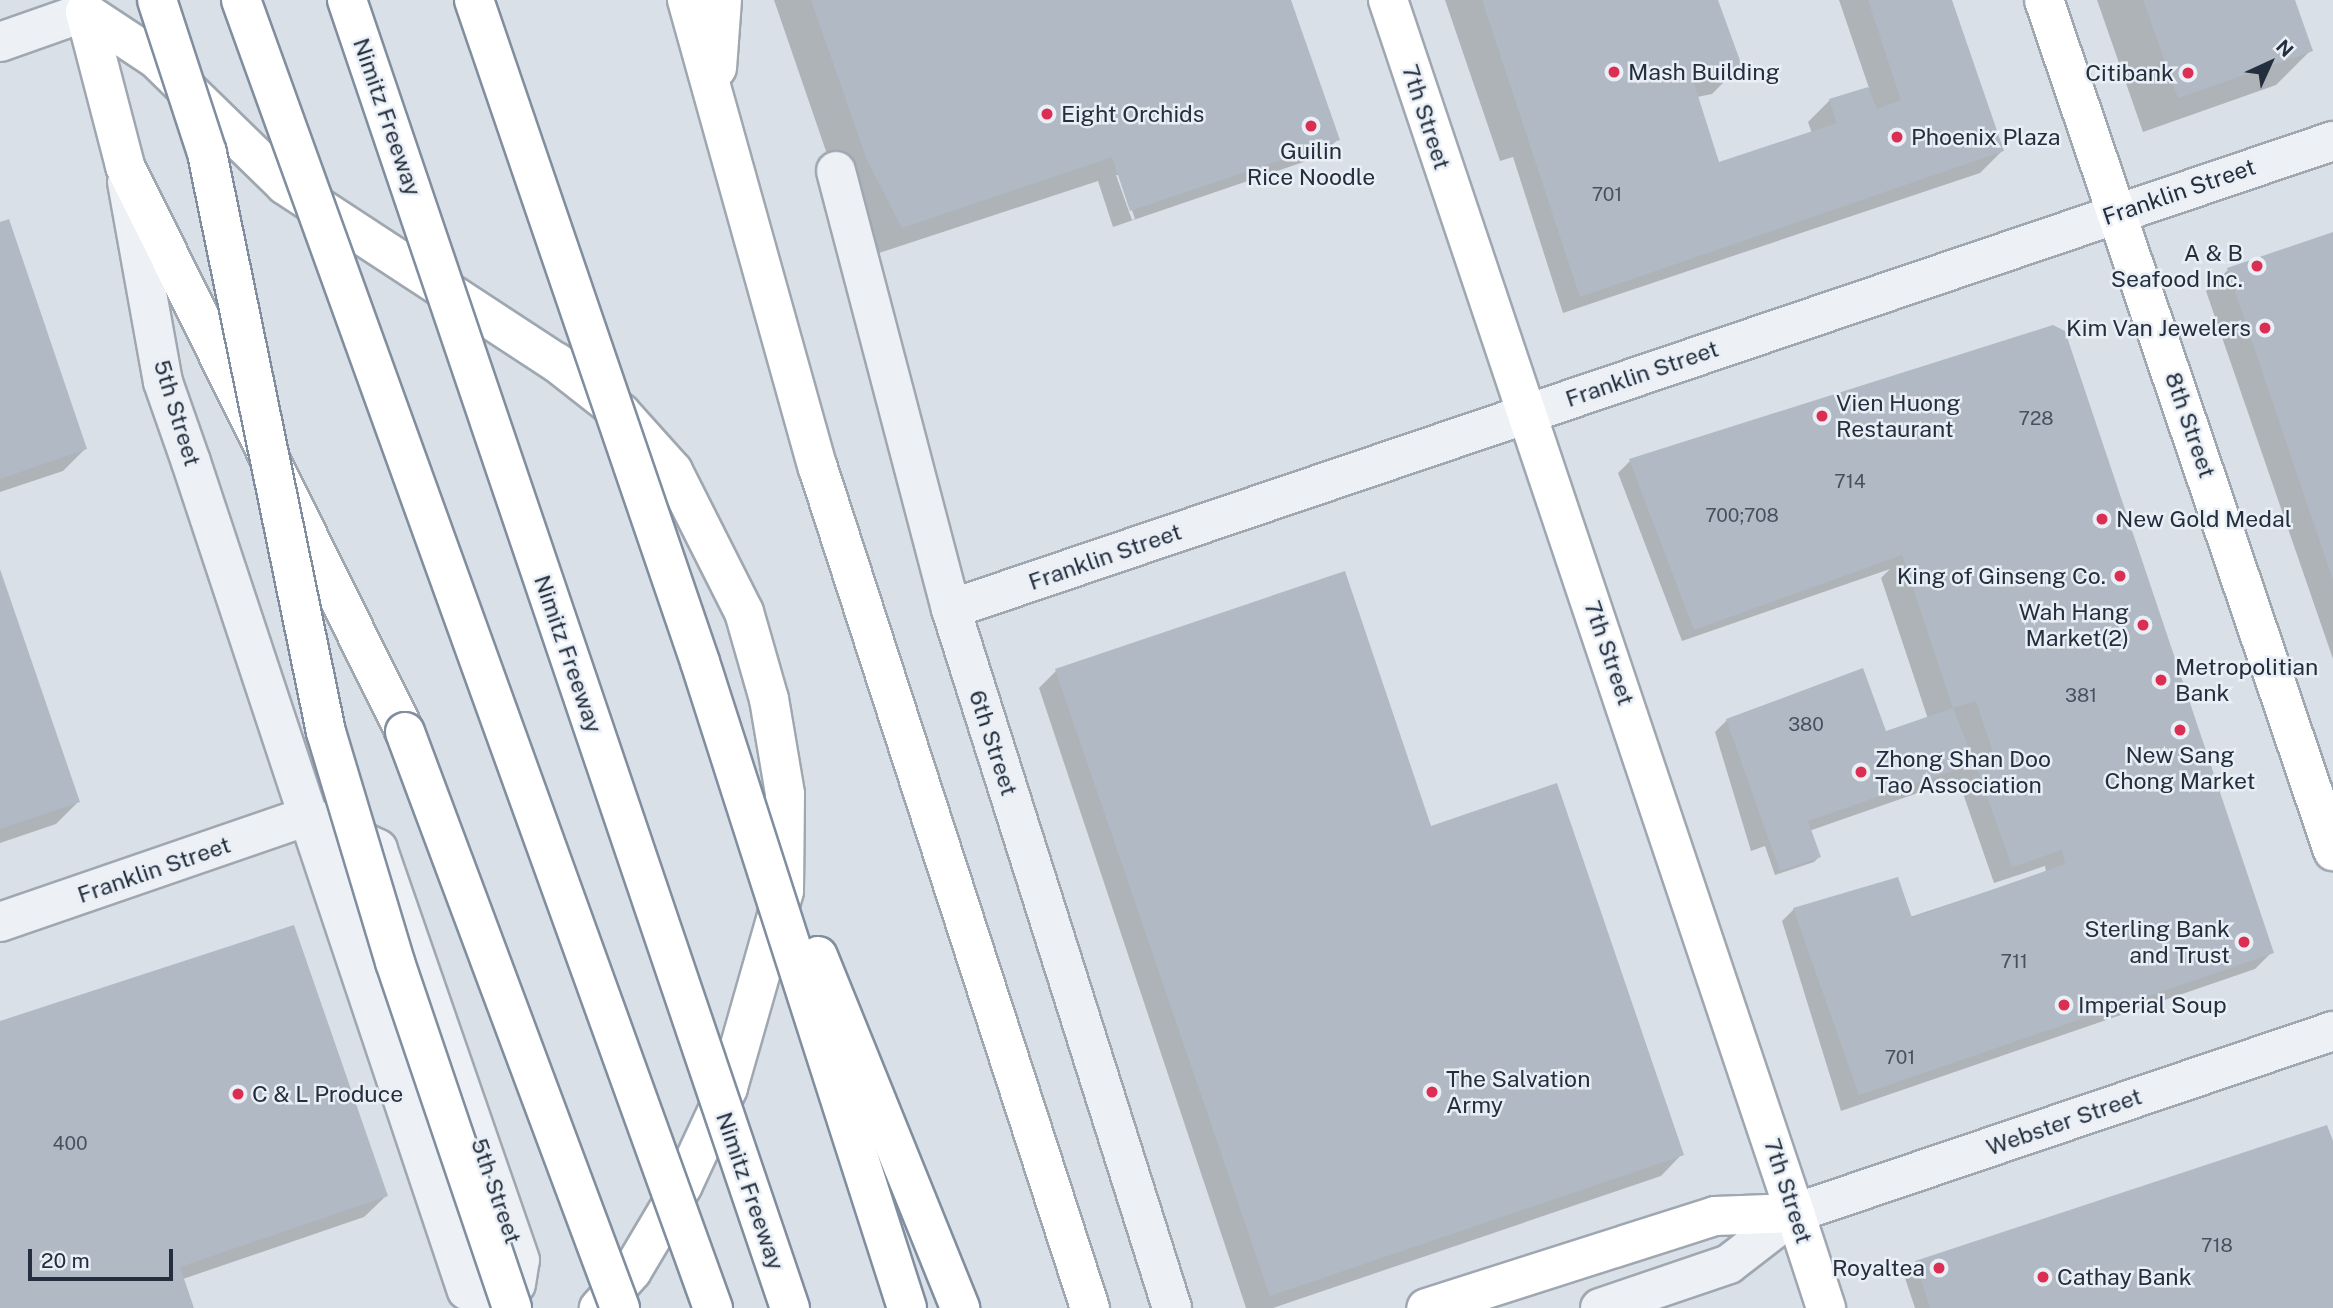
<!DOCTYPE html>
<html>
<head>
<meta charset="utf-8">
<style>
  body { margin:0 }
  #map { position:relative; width:2333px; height:1308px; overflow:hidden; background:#dae0e7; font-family:"Public Sans",sans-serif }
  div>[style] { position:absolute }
  .shadow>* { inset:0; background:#0003 }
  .building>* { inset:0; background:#b1b9c4 }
  .roads { filter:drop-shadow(2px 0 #9fa7b1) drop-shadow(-2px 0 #9fa7b1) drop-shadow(0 2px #9fa7b1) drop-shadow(0 -2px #9fa7b1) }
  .minor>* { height:38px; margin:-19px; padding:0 19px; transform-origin:19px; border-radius:19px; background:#edf0f5 }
  .tertiary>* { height:38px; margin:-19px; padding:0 19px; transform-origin:19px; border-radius:19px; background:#edf0f5 }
  .secondary>* { height:38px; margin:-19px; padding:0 19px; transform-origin:19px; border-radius:19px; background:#fff }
  .primary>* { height:38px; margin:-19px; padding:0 19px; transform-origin:19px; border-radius:19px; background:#fff }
  .motorway>* { height:38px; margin:-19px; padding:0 19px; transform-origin:19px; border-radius:19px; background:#fff }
  .bridges { filter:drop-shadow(2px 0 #808e9f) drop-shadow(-2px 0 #808e9f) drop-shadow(0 2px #808e9f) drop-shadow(0 -2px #808e9f) }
  .motorway-bridge>* { height:38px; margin:-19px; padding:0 19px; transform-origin:19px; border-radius:19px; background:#fff }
  .dots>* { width:19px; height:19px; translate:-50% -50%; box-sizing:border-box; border:4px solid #e9eff5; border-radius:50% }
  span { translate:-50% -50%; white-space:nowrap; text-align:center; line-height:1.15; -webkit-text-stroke:5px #e9eff5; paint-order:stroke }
  .number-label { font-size:19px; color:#465160 }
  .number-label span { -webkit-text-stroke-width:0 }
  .poi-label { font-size:23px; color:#232e3e }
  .left { translate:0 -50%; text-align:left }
  .right { translate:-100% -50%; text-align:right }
  .street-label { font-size:23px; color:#232e3e }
  .north { position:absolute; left:2235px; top:28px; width:70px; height:70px; -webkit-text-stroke:5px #e9eff5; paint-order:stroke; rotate:45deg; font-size:19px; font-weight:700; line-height:28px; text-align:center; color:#232e3e }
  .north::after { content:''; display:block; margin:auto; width:24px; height:32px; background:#232e3e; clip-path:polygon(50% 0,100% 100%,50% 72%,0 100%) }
  .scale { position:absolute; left:28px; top:1249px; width:145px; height:32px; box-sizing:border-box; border:4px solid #232e3e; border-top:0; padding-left:9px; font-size:21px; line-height:24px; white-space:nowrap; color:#232e3e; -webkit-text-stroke:5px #e9eff5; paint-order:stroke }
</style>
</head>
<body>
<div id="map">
  <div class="shadow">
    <div style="clip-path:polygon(evenodd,774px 0,1290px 0,1338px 139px,1321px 156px,1113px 227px,1098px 181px,873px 255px,839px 189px,774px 0,1116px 175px,1120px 175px,1135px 219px,1132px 220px,1116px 175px)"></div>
    <div style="clip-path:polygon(1445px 0,1717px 0,1740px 66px,1712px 94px,1697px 97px,1718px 165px,1812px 133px,1808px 122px,1830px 100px,1869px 88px,1839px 0,1950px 0,2002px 151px,1980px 173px,1563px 313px,1513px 157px,1500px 161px)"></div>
    <div style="clip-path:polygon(2097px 0,2294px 0,2311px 50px,2276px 85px,2143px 132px)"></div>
    <div style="clip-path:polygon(0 224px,85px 449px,63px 471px,0 492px)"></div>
    <div style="clip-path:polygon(2333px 235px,2333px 659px,2206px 291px,2228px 270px)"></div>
    <div style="clip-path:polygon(1795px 408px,2272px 952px,2255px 969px,1841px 1111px,1782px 921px,1794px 909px,1910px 917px,2046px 872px,2045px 866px,1994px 883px,1958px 779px,1806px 832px,1819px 857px,1814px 862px,1775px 875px,1765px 846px,1751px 851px,1715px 732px,1727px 720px,1878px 737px,1928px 719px,1881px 578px,1890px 569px,1682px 641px,1618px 473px,1630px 461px)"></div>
    <div style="clip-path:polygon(0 573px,78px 802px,56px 824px,0 843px)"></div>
    <div style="clip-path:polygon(1056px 671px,1429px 826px,1682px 1154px,1661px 1176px,1273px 1308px,1246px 1308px,1039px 688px)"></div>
    <div style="clip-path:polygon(0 1023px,386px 1196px,364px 1217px,183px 1279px,192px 1308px,0 1308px)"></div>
    <div style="clip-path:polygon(2333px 1147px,2333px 1308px,1915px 1308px,1904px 1275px,1916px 1263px)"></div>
  </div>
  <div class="building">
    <div style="clip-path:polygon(811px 0,1291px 0,1340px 140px,1130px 211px,1112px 157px,902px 228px,867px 160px)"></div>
    <div style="clip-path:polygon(1482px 0,1718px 0,1742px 66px,1693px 80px,1719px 162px,1837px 123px,1829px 99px,1868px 87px,1877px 109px,1901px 100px,1868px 0,1952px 0,2004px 151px,1580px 297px)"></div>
    <div style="clip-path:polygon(2143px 0,2295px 0,2313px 51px,2178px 98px)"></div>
    <div style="clip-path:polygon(9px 219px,87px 449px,0 479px,0 222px)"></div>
    <div style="clip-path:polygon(2333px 232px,2333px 580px,2227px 268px)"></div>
    <div style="clip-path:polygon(2053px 325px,2065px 331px,2274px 953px,1859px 1095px,1793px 908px,1898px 877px,1912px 918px,2065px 864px,2062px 850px,2012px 867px,1975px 763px,1995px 758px,1976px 701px,1953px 708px,1902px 555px,1694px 630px,1629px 459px)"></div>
    <div style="clip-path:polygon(0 569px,80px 802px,0 829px)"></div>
    <div style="clip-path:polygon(1345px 571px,1431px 826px,1557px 783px,1684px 1155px,1270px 1296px,1055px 669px)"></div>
    <div style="clip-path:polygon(1863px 668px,1886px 731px,1953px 708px,1975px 763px,1808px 821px,1821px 857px,1780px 871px,1726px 719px)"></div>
    <div style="clip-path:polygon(294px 925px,388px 1196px,180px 1267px,194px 1308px,0 1308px,0 1021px)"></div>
    <div style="clip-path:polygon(2327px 1125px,2333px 1141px,2333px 1308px,1930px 1308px,1915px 1261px)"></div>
  </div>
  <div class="roads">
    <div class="minor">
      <div style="left:836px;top:171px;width:453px;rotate:75.3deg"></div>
      <div style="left:951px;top:609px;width:733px;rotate:72.45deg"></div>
      <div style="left:127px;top:182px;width:203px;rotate:79.8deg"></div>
      <div style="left:163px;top:382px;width:85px;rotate:70.7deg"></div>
      <div style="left:191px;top:462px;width:373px;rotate:71.7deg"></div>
      <div style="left:308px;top:816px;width:500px;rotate:71.5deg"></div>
      <div style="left:467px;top:1290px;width:16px;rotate:14deg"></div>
      <div style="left:483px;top:1294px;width:34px;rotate:-17deg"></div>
      <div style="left:516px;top:1284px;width:24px;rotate:-81deg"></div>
      <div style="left:520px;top:1260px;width:435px;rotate:-109.1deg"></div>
      <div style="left:378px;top:849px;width:77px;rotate:-154.8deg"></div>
      <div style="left:951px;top:609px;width:1459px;rotate:-18.71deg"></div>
      <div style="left:0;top:922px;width:326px;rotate:-19deg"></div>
      <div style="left:1600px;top:1308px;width:136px;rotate:-18.8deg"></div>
      <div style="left:1729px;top:1264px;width:83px;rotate:-37.7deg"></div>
    </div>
    <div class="tertiary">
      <div style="left:0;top:42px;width:90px;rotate:-19.4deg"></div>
      <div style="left:1795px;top:1213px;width:568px;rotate:-18.69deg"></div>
    </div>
    <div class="secondary">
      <div style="left:2044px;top:0;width:899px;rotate:71.24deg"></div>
      <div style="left:85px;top:12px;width:159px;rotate:75.4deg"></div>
      <div style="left:1795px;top:1213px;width:100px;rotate:71.9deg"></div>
    </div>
    <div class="primary">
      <div style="left:1388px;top:0;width:1279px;rotate:71.45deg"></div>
      <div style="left:1795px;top:1213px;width:80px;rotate:177.9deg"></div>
      <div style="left:1715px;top:1216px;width:303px;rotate:162.3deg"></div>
      <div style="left:85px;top:12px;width:85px;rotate:33.5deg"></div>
      <div style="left:156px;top:59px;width:180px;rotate:44.3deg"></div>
      <div style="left:285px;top:185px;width:324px;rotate:33.2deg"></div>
      <div style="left:556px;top:362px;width:83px;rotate:38.1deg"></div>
      <div style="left:621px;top:413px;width:78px;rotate:48.1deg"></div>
      <div style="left:673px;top:471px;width:158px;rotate:63.3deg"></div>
      <div style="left:744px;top:612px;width:91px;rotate:74deg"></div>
      <div style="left:769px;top:699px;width:96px;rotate:80.4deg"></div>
      <div style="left:785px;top:794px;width:97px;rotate:90.6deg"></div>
      <div style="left:784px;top:891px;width:205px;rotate:105.9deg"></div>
      <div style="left:728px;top:1088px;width:107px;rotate:114.9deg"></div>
      <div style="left:683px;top:1185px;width:100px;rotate:120.7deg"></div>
      <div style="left:632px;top:1271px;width:50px;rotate:131.7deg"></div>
    </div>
    <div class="motorway">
      <div style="left:687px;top:0;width:486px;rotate:74.4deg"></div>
      <div style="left:818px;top:468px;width:883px;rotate:72.06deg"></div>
      <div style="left:717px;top:68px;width:68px;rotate:-85.8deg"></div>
      <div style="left:125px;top:166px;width:631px;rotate:63.68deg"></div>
    </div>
  </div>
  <div class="bridges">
    <div class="motorway-bridge">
      <div style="left:157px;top:0;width:161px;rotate:71.9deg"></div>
      <div style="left:207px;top:153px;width:591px;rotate:78.39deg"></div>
      <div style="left:326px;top:732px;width:240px;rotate:73.3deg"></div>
      <div style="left:395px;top:962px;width:365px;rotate:71.3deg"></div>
      <div style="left:241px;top:0;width:1391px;rotate:70.16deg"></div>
      <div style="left:347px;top:0;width:1381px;rotate:71.29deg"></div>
      <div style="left:474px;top:0;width:700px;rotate:71.15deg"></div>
      <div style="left:700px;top:662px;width:678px;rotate:72.23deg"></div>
      <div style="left:405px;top:732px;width:615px;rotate:69.53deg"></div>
      <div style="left:818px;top:956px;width:380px;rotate:68deg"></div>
    </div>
  </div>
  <div class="dots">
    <div style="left:1614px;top:72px;background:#dc2e52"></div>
    <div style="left:2188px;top:73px;background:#dc2e52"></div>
    <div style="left:1047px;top:114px;background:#dc2e52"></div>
    <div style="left:1311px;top:126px;background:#dc2e52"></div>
    <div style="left:1897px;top:137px;background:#dc2e52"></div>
    <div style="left:2257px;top:266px;background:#dc2e52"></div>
    <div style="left:2265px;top:328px;background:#dc2e52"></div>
    <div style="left:1822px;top:416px;background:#dc2e52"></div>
    <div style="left:2102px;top:519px;background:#dc2e52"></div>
    <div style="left:2120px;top:576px;background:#dc2e52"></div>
    <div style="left:2143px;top:625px;background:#dc2e52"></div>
    <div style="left:2161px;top:680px;background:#dc2e52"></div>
    <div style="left:2180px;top:730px;background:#dc2e52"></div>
    <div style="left:1861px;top:772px;background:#dc2e52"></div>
    <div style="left:2244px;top:942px;background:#dc2e52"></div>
    <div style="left:2064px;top:1005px;background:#dc2e52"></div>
    <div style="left:1432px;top:1092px;background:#dc2e52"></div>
    <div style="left:238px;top:1094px;background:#dc2e52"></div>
    <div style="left:1939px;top:1268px;background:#dc2e52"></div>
    <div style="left:2043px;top:1277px;background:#dc2e52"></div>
  </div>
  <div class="number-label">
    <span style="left:1607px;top:195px">701</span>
    <span style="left:2036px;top:419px">728</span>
    <span style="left:1850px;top:482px">714</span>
    <span style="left:1742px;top:516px">700;708</span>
    <span style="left:2081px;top:696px">381</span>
    <span style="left:1806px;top:725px">380</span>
    <span style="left:2014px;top:962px">711</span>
    <span style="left:1900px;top:1058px">701</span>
    <span style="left:70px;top:1144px">400</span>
    <span style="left:2217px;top:1246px">718</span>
  </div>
  <div class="poi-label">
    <span class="left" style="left:1628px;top:72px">Mash Building</span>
    <span class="right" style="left:2174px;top:73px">Citibank</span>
    <span class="left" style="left:1061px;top:114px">Eight Orchids</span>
    <span class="left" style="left:1911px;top:137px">Phoenix Plaza</span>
    <span style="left:1311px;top:164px">Guilin<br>Rice Noodle</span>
    <span class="right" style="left:2243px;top:266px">A &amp; B<br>Seafood Inc.</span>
    <span class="right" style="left:2251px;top:328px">Kim Van Jewelers</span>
    <span class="left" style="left:1836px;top:416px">Vien Huong<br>Restaurant</span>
    <span class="left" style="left:2116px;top:519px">New Gold Medal</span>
    <span class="right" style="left:2106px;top:576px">King of Ginseng Co.</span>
    <span class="right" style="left:2129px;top:625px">Wah Hang<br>Market(2)</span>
    <span class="left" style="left:2175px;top:680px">Metropolitian<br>Bank</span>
    <span style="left:2180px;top:768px">New Sang<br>Chong Market</span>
    <span class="left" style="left:1875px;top:772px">Zhong Shan Doo<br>Tao Association</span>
    <span class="right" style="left:2230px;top:942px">Sterling Bank<br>and Trust</span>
    <span class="left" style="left:2078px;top:1005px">Imperial Soup</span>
    <span class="left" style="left:1446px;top:1092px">The Salvation<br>Army</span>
    <span class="left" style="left:252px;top:1094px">C &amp; L Produce</span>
    <span class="right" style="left:1925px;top:1268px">Royaltea</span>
    <span class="left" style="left:2057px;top:1277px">Cathay Bank</span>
  </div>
  <div class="street-label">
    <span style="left:387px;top:117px;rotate:71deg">Nimitz Freeway</span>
    <span style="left:1426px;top:117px;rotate:72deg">7th Street</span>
    <span style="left:2179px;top:192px;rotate:-19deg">Franklin Street</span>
    <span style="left:1642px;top:374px;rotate:-19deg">Franklin Street</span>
    <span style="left:177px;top:413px;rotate:73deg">5th Street</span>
    <span style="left:2190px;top:425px;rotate:71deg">8th Street</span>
    <span style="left:1105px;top:557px;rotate:-19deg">Franklin Street</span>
    <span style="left:1609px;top:653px;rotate:71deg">7th Street</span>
    <span style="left:568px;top:654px;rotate:71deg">Nimitz Freeway</span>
    <span style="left:993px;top:743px;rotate:72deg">6th Street</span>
    <span style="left:154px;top:870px;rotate:-19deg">Franklin Street</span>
    <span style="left:2064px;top:1122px;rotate:-19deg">Webster Street</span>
    <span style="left:496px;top:1191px;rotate:71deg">5th Street</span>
    <span style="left:750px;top:1191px;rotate:71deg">Nimitz Freeway</span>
    <span style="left:1788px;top:1191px;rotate:72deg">7th Street</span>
  </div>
  <div class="north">N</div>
  <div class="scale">20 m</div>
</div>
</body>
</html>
